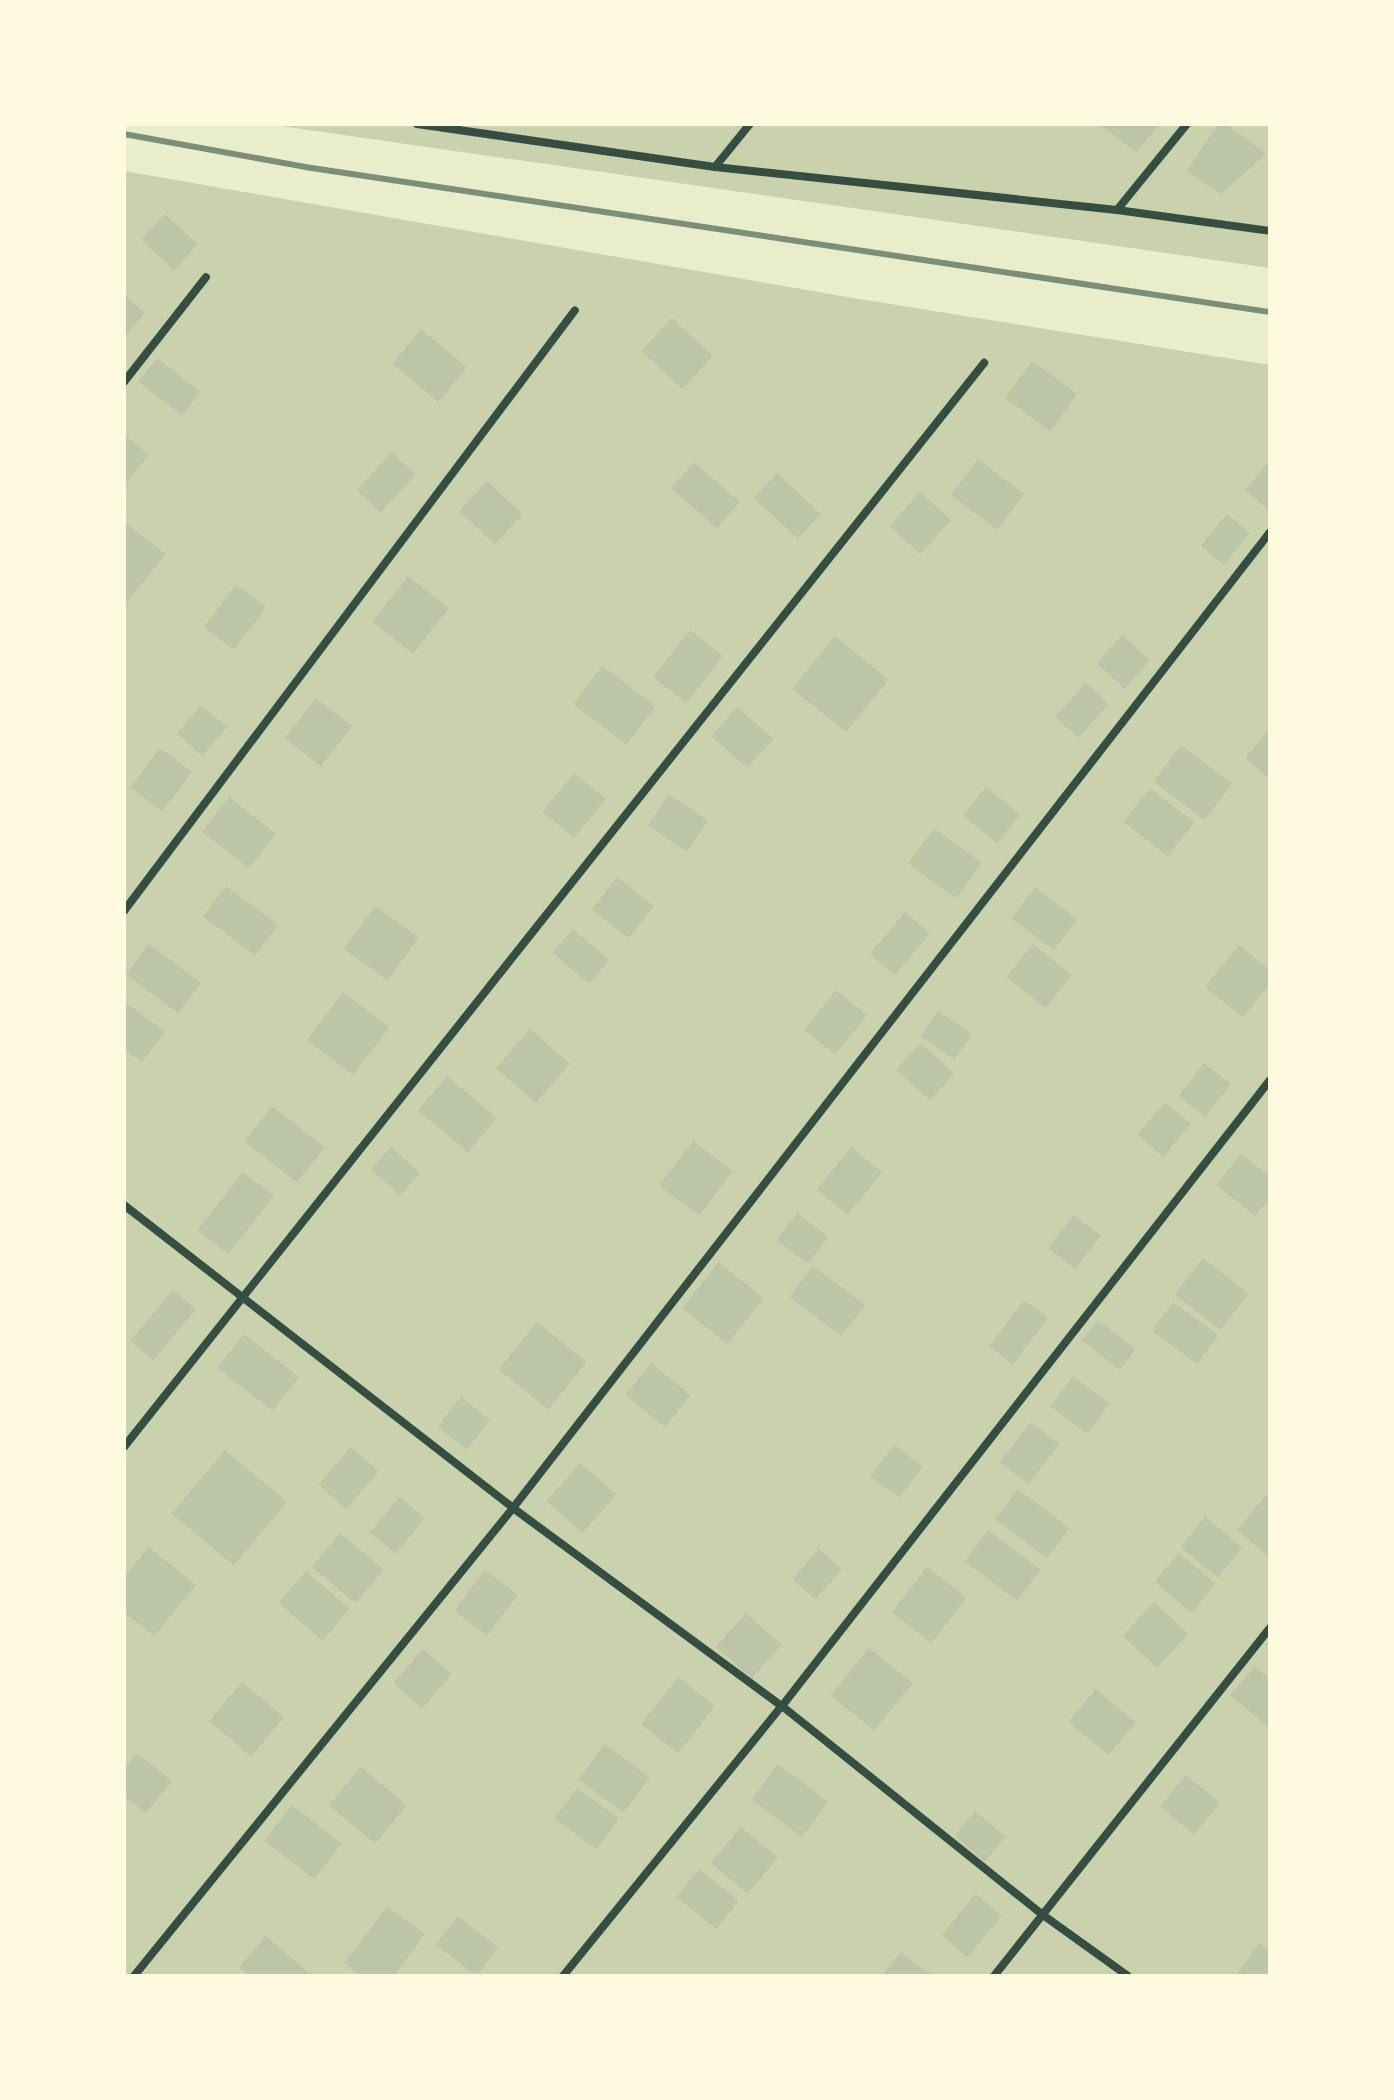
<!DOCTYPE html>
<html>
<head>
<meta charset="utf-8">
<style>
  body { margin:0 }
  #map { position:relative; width:1394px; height:2100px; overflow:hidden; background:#e9edc9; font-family:"IBM Plex Serif",serif }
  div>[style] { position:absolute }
  .green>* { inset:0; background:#cad2ad }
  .building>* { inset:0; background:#bcc5a7; transform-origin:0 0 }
  .minor>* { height:8px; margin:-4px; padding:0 4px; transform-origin:4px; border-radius:4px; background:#344e41 }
  .rail>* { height:6px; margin:-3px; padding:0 3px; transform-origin:3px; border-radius:3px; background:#7c8e77 }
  span { translate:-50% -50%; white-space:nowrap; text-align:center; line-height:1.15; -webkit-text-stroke:8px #fefae0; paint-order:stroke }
  .frame { position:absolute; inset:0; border:126px solid #fefae0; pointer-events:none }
</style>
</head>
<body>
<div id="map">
  <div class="green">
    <div style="clip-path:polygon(269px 124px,1270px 124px,1270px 268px,274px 125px)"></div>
    <div style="clip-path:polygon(124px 171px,847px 297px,1270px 365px,1270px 1976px,124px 1976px)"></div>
  </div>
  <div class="building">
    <div style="clip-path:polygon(1099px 124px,1160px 124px,1136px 152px)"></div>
    <div style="clip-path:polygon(1219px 124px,1226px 124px,1266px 154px,1221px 194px,1186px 171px)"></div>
    <div style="left:165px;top:214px;width:45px;height:35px;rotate:43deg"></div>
    <div style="clip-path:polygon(124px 295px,145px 313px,124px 337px)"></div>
    <div style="left:672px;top:318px;width:56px;height:45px;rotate:43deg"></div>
    <div style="left:421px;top:329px;width:60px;height:45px;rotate:40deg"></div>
    <div style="left:157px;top:358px;width:55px;height:30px;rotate:38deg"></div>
    <div style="left:1032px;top:361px;width:56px;height:46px;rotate:36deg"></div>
    <div style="clip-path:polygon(124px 434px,149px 455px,124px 485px)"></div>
    <div style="left:392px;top:452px;width:33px;height:52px;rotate:43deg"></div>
    <div style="left:978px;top:459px;width:58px;height:45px;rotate:37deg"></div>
    <div style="clip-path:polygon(1270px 460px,1270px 511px,1245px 490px)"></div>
    <div style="left:694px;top:462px;width:61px;height:35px;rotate:41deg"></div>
    <div style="left:777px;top:473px;width:60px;height:34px;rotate:43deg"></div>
    <div style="left:487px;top:481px;width:49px;height:41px;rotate:43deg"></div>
    <div style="left:920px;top:492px;width:42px;height:46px;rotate:42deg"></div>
    <div style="left:1227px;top:514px;width:30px;height:41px;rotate:40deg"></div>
    <div style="clip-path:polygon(124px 522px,166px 554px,124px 605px)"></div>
    <div style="left:408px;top:576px;width:52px;height:58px;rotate:38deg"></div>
    <div style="left:236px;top:584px;width:38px;height:54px;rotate:37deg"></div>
    <div style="left:690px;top:630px;width:42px;height:60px;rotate:38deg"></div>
    <div style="left:1122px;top:635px;width:38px;height:38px;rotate:42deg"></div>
    <div style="left:835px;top:636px;width:69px;height:68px;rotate:39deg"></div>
    <div style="left:602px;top:666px;width:67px;height:48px;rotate:37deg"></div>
    <div style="left:1086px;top:683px;width:31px;height:46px;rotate:42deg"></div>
    <div style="left:316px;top:698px;width:46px;height:51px;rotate:38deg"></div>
    <div style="left:201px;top:705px;width:34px;height:38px;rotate:40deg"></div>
    <div style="left:737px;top:707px;width:48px;height:39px;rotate:41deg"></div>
    <div style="clip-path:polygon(1270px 729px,1270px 779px,1245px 758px)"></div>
    <div style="left:1181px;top:745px;width:64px;height:46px;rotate:37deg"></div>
    <div style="left:160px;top:748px;width:40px;height:49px;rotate:37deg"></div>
    <div style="left:574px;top:773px;width:41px;height:50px;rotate:39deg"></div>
    <div style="left:986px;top:787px;width:44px;height:37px;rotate:39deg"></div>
    <div style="left:1150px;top:788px;width:56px;height:43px;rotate:38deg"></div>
    <div style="left:669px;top:794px;width:47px;height:38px;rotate:34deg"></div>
    <div style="left:229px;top:797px;width:60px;height:44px;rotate:38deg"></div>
    <div style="left:934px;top:828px;width:59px;height:44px;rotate:36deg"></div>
    <div style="left:617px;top:877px;width:47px;height:41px;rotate:38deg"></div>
    <div style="left:226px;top:886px;width:65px;height:38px;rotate:37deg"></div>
    <div style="left:1035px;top:887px;width:53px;height:39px;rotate:37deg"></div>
    <div style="left:375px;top:906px;width:54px;height:53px;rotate:36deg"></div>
    <div style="left:905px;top:912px;width:33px;height:55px;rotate:40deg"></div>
    <div style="left:573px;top:929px;width:48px;height:31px;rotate:41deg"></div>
    <div style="left:149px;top:944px;width:65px;height:38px;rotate:37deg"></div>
    <div style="left:1033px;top:944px;width:50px;height:42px;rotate:39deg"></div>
    <div style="clip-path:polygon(1239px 945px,1270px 970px,1270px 984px,1243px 1018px,1205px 987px)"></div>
    <div style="left:836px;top:990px;width:40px;height:51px;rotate:39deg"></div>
    <div style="left:343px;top:992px;width:58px;height:60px;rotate:37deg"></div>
    <div style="clip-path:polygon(124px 1001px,165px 1032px,142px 1062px,124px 1049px)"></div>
    <div style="left:938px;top:1011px;width:41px;height:31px;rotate:34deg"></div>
    <div style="left:530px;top:1029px;width:53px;height:52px;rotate:41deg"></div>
    <div style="left:920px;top:1043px;width:46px;height:36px;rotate:42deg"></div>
    <div style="left:1204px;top:1063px;width:34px;height:42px;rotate:38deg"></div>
    <div style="left:447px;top:1076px;width:65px;height:45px;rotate:40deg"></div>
    <div style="left:1165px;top:1102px;width:34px;height:43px;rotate:40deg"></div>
    <div style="left:272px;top:1106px;width:67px;height:45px;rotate:38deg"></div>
    <div style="left:693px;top:1141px;width:50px;height:56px;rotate:37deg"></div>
    <div style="left:391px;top:1147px;width:39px;height:30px;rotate:42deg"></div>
    <div style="left:851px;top:1147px;width:40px;height:55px;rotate:39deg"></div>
    <div style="clip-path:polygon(1241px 1154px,1270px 1177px,1270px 1197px,1255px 1216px,1216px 1185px)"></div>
    <div style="left:243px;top:1172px;width:39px;height:74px;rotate:38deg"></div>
    <div style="left:797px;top:1213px;width:39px;height:34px;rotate:37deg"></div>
    <div style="left:1074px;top:1215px;width:34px;height:42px;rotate:38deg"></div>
    <div style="left:1203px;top:1258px;width:58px;height:46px;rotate:38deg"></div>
    <div style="left:719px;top:1262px;width:58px;height:59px;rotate:39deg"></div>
    <div style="left:813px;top:1266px;width:65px;height:39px;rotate:37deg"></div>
    <div style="left:173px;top:1290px;width:30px;height:67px;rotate:40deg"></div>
    <div style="left:1024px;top:1300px;width:30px;height:58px;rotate:37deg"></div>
    <div style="left:1173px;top:1302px;width:56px;height:36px;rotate:36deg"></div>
    <div style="left:1098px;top:1320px;width:48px;height:26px;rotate:38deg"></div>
    <div style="left:537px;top:1322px;width:64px;height:61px;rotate:39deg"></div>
    <div style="left:244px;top:1334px;width:70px;height:43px;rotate:38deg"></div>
    <div style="left:651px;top:1363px;width:51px;height:41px;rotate:39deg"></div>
    <div style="left:1073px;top:1376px;width:46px;height:38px;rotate:37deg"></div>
    <div style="left:461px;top:1397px;width:37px;height:38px;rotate:38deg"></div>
    <div style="left:1031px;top:1422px;width:36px;height:51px;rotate:38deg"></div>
    <div style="left:894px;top:1445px;width:36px;height:39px;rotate:37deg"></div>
    <div style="left:351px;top:1447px;width:37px;height:50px;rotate:41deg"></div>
    <div style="left:225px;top:1450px;width:81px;height:83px;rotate:40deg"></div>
    <div style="left:580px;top:1463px;width:48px;height:51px;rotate:41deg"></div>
    <div style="left:1018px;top:1489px;width:65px;height:38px;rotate:37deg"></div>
    <div style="clip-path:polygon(1266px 1495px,1270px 1498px,1270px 1558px,1237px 1530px)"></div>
    <div style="left:399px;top:1497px;width:33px;height:46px;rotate:39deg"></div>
    <div style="left:1205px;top:1517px;width:48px;height:39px;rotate:39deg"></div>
    <div style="left:988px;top:1530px;width:66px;height:39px;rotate:37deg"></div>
    <div style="left:340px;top:1533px;width:57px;height:44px;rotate:40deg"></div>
    <div style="clip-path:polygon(149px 1547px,196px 1585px,154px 1636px,124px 1612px,124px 1577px)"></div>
    <div style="left:819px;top:1549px;width:31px;height:40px;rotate:42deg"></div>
    <div style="left:1179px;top:1553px;width:48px;height:38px;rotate:40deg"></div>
    <div style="left:927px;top:1567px;width:50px;height:57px;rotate:38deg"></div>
    <div style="left:485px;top:1570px;width:41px;height:51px;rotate:37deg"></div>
    <div style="left:306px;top:1571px;width:58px;height:42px;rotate:41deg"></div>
    <div style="left:1154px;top:1602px;width:47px;height:46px;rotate:43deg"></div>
    <div style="left:746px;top:1613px;width:48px;height:45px;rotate:42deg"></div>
    <div style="left:869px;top:1648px;width:56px;height:61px;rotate:39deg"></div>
    <div style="left:423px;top:1649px;width:38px;height:45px;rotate:41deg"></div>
    <div style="clip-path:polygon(1255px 1666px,1270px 1679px,1268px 1727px,1230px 1695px)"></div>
    <div style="left:678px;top:1677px;width:47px;height:60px;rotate:38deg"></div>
    <div style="left:242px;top:1682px;width:55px;height:51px;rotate:40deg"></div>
    <div style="left:1096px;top:1689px;width:52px;height:43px;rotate:40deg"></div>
    <div style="left:605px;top:1744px;width:56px;height:44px;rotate:37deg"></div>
    <div style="clip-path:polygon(137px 1753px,172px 1781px,146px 1813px,124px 1796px,124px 1769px)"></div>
    <div style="left:778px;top:1764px;width:63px;height:44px;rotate:37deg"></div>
    <div style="left:361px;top:1767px;width:60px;height:50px;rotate:40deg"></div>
    <div style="left:1186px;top:1775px;width:44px;height:41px;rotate:39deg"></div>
    <div style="left:577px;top:1788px;width:52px;height:38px;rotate:36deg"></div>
    <div style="left:292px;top:1805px;width:63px;height:45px;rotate:38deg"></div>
    <div style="left:975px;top:1811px;width:40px;height:32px;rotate:40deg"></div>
    <div style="left:741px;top:1827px;width:48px;height:47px;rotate:40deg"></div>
    <div style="left:699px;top:1869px;width:51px;height:36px;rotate:39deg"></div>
    <div style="left:976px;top:1894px;width:34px;height:54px;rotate:40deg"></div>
    <div style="clip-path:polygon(387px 1907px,425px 1934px,394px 1976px,361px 1976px,344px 1963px)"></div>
    <div style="left:458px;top:1916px;width:51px;height:36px;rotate:38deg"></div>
    <div style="clip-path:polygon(266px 1936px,312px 1976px,250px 1976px,239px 1967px)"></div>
    <div style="clip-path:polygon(1259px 1943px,1270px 1951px,1270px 1976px,1236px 1976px)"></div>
    <div style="clip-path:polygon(900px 1952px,933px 1976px,882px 1976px)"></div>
  </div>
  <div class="minor">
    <div style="left:417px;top:124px;width:301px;rotate:8.2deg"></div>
    <div style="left:715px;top:167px;width:404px;rotate:6.1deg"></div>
    <div style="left:1117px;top:210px;width:154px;rotate:7.8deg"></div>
    <div style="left:715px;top:167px;width:55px;rotate:-50.9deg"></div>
    <div style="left:1117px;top:210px;width:111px;rotate:-50.9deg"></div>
    <div style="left:124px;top:382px;width:133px;rotate:-52deg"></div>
    <div style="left:124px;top:911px;width:751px;rotate:-53.11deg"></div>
    <div style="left:124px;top:1205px;width:493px;rotate:37.9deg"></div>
    <div style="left:513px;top:1508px;width:334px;rotate:36.4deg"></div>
    <div style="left:782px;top:1706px;width:334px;rotate:38.7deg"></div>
    <div style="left:1043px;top:1915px;width:105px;rotate:35.7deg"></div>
    <div style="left:124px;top:1447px;width:1384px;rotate:-51.57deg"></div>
    <div style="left:134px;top:1976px;width:602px;rotate:-51deg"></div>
    <div style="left:513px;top:1508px;width:1235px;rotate:-52.2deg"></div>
    <div style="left:563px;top:1976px;width:348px;rotate:-51deg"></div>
    <div style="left:782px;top:1706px;width:794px;rotate:-52.06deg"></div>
    <div style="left:994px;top:1976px;width:444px;rotate:-51.6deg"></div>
  </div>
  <div class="rail">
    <div style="left:124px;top:134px;width:184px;rotate:10.3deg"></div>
    <div style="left:305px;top:167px;width:976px;rotate:8.55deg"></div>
  </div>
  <div class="frame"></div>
</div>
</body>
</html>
